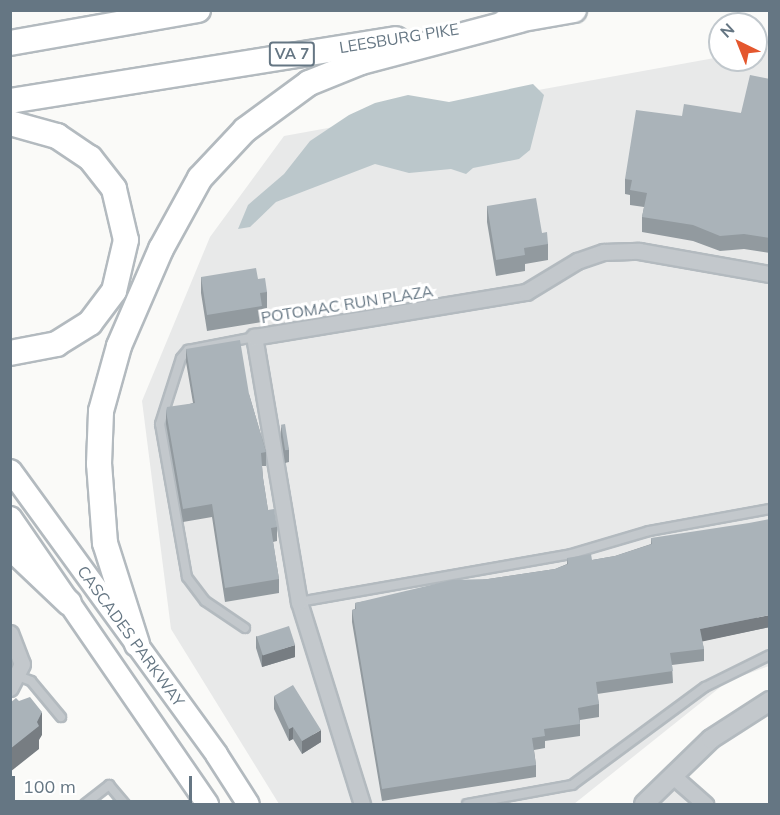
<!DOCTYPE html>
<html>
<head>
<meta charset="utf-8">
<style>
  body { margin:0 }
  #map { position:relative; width:780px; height:815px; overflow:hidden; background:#fafaf8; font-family:Mulish,sans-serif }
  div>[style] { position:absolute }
  .built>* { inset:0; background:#e8e9e9 }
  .water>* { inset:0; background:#bbc7cb }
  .roads { filter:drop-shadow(2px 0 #b3babf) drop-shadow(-2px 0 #b3babf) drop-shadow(0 2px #b3babf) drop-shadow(0 -2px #b3babf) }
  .service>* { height:8px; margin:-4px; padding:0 4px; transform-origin:4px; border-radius:4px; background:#c3c8cc }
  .minor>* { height:15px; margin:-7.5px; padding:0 7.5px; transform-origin:7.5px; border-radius:7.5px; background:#c3c8cc }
  .tertiary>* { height:18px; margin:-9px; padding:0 9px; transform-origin:9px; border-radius:9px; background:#c3c8cc }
  .secondary>* { height:21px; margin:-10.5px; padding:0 10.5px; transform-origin:10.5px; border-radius:10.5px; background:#fff }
  .trunk>* { height:24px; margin:-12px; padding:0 12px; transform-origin:12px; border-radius:12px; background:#fff }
  .wall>* { inset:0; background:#929a9f }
  .shaded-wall>* { inset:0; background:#777d82 }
  .building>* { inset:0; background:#aab3b9; transform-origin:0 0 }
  span { translate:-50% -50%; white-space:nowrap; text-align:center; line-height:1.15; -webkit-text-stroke:6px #fff; paint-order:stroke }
  .shield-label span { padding:2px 4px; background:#fff; border:2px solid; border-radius:4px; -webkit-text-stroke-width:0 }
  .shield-label { font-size:15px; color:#657683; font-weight:700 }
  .street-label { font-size:16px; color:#657683 }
  .frame { position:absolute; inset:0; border:12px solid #657683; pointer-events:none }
  .north { position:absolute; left:708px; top:12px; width:60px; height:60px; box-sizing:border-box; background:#fff; border:2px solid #c1c8cd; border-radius:50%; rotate:317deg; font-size:16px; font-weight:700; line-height:24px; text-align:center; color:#657683 }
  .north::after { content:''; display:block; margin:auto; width:21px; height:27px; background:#e4572e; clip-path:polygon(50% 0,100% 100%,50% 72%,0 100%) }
  .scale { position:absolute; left:12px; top:776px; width:180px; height:27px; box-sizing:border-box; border:3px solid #657683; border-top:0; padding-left:8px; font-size:18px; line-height:21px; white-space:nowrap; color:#657683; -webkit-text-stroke:4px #fff; paint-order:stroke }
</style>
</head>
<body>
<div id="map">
  <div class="built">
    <div style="clip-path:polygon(769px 48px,769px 666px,728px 681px,574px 804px,279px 804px,171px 629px,142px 401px,210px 237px,284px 136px,720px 57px,756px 60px,756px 51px)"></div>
    <div style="clip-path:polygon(673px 776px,705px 804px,644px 804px)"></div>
  </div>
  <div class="water">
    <div style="clip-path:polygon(533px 84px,544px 95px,530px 150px,519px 159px,473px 168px,466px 174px,451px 169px,409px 173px,375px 164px,276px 202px,250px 227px,238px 229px,248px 205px,284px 174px,310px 141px,349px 115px,375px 103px,408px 95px,449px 102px)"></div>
  </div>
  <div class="roads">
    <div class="service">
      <div style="left:299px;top:602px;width:276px;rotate:-10deg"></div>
      <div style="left:571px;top:554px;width:81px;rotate:-16.4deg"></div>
      <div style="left:649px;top:531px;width:123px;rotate:-10.3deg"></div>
      <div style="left:245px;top:628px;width:48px;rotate:-146deg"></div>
      <div style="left:205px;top:601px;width:30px;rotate:-127deg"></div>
      <div style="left:187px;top:577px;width:155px;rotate:-100deg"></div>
      <div style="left:160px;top:424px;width:69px;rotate:-72.3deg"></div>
      <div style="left:181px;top:358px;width:11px;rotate:-49deg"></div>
      <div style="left:188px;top:350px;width:67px;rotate:-11.1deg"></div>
      <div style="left:18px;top:676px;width:14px;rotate:21deg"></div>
      <div style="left:31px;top:681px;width:47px;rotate:50.2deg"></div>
      <div style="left:85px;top:804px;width:31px;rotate:-38deg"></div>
      <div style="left:109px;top:785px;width:25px;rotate:50deg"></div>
      <div style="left:467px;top:804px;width:107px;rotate:-10.3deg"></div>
      <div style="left:572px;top:785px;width:165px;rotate:-36.4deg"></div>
      <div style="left:705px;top:687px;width:72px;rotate:-26.2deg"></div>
    </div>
    <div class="minor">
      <div style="left:10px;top:633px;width:33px;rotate:69deg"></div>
      <div style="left:22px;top:664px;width:27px;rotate:117deg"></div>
      <div style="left:673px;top:776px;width:43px;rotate:41.2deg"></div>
      <div style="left:362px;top:804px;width:212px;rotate:-107.3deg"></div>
      <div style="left:299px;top:602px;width:269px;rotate:-99.6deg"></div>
      <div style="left:254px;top:337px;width:276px;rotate:-9.4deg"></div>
      <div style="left:526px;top:292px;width:60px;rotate:-31.3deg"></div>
      <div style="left:577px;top:261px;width:28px;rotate:-19deg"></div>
      <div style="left:603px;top:252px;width:36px;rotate:-2deg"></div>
      <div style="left:639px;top:251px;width:133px;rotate:10deg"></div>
    </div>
    <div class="tertiary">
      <div style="left:644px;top:804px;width:93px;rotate:-44.1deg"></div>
      <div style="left:711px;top:739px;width:70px;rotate:-32.8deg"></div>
    </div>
    <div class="secondary">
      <div style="left:10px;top:470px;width:351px;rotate:54deg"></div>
      <div style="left:216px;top:754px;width:59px;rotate:57.4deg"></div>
      <div style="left:10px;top:517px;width:348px;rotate:55.5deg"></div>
    </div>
    <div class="trunk">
      <div style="left:505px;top:22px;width:70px;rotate:-9.9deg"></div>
      <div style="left:10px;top:43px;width:191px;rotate:-10deg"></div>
      <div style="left:10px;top:101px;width:391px;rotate:-9.1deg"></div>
      <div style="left:10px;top:123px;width:49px;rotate:15.5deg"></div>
      <div style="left:57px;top:136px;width:40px;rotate:34deg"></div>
      <div style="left:90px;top:158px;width:39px;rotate:52deg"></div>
      <div style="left:114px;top:189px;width:52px;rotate:76.8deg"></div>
      <div style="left:126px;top:240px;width:52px;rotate:103.2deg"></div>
      <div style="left:114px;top:291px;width:40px;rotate:127deg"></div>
      <div style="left:90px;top:323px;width:39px;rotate:148deg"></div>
      <div style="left:57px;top:344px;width:48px;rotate:169.2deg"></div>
      <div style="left:10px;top:547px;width:81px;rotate:43.5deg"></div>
      <div style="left:137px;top:644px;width:106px;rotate:-107.6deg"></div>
      <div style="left:105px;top:543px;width:79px;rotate:-94.3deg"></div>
      <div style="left:99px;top:464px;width:53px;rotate:-87.8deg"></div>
      <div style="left:101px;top:411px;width:67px;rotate:-74.5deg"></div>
      <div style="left:119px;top:346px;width:106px;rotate:-66.6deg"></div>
      <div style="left:161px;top:249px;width:81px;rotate:-61.2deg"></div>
      <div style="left:200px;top:178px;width:66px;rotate:-46.8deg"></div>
      <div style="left:245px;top:130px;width:79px;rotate:-36.3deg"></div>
      <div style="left:309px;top:83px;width:56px;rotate:-22deg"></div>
      <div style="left:361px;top:62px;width:164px;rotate:-14.8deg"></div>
    </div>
  </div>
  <div class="wall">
    <div style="clip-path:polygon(770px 79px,770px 253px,744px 249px,720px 251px,693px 241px,642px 232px,642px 217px,644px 207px,630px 205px,630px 195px,625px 194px,625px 179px,682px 116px,741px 113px)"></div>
    <div style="clip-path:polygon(487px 206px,542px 233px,548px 244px,548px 260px,525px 264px,525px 271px,496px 276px,487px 222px)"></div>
    <div style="clip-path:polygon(201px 277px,258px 279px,267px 292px,267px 308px,262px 309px,262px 322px,207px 331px,201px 293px)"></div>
    <div style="clip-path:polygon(186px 349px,249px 394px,266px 452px,266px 466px,262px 466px,263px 478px,268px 510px,277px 527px,277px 541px,273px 542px,279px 579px,279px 593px,225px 602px,212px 517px,183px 522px,166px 424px,166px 411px,193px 403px,186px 362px)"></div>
    <div style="clip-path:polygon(281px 425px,289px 450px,289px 462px,285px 463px,281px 437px)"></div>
    <div style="clip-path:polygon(651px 538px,770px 627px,702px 641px,704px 649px,704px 661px,672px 665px,673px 683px,597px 694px,599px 704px,599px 717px,580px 720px,580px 736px,545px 741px,545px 748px,534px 750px,536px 765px,536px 777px,382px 801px,352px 622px,352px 610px,355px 609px,355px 603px,488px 579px,555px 569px,567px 564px,567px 558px,592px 560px,615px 556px,651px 544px)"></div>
    <div style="clip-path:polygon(256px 636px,295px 657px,262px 667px,256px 648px)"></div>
    <div style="clip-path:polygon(274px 696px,321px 742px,302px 754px,293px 739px,289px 741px,274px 709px)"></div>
  </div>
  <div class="shaded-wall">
    <div style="clip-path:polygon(770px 615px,770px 627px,700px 642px,700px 629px)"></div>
    <div style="clip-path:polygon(295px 645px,295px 657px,262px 667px,262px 655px)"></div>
    <div style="clip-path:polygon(42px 712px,42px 735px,39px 740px,39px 749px,10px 772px,10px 749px)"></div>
    <div style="clip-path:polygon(293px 727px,293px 739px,289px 741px,289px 729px)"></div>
    <div style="clip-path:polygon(321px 730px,321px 742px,302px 754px,302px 741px)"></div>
  </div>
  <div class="building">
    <div style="clip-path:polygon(750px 75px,770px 79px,770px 238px,744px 234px,720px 236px,693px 225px,642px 217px,647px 193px,630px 190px,632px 180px,625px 179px,636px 110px,682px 116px,684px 104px,741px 113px)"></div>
    <div style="clip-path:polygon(536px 198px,542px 233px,547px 232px,548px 244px,524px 248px,525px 255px,496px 260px,487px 206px)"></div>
    <div style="clip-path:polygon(256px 268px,258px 279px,265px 278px,267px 292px,260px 293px,262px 306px,207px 315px,201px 277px)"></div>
    <div style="clip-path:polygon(240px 340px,249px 394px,266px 452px,261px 453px,263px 478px,268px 510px,274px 509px,277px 527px,271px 528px,279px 579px,225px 588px,212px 504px,183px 509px,166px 411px,167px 407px,195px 403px,186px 349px)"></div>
    <div style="left:285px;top:424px;width:26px;height:4px;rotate:81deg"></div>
    <div style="clip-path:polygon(770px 519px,770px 615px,700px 629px,704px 649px,670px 653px,673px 671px,596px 682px,599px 704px,578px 708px,580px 724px,544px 729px,545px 736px,532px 738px,536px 765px,382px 789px,352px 610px,356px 609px,355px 603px,452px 580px,488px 579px,555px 569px,568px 564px,567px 558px,591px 554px,592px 560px,615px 556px,652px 544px,651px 538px,749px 523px)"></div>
    <div style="left:289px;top:626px;width:20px;height:34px;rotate:72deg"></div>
    <div style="clip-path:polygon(293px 685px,321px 730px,302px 741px,293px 727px,289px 729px,274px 696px)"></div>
    <div style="clip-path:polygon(30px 697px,42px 712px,37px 722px,39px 726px,10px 749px,10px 703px,16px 698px,19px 701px)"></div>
  </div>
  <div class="shield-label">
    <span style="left:292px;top:54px">VA 7</span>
  </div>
  <div class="street-label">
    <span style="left:399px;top:38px;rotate:-9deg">LEESBURG PIKE</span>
    <span style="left:347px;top:304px;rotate:-9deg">POTOMAC RUN PLAZA</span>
    <span style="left:131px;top:636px;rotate:54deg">CASCADES PARKWAY</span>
  </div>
  <div class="frame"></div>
  <div class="north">N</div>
  <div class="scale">100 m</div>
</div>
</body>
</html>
